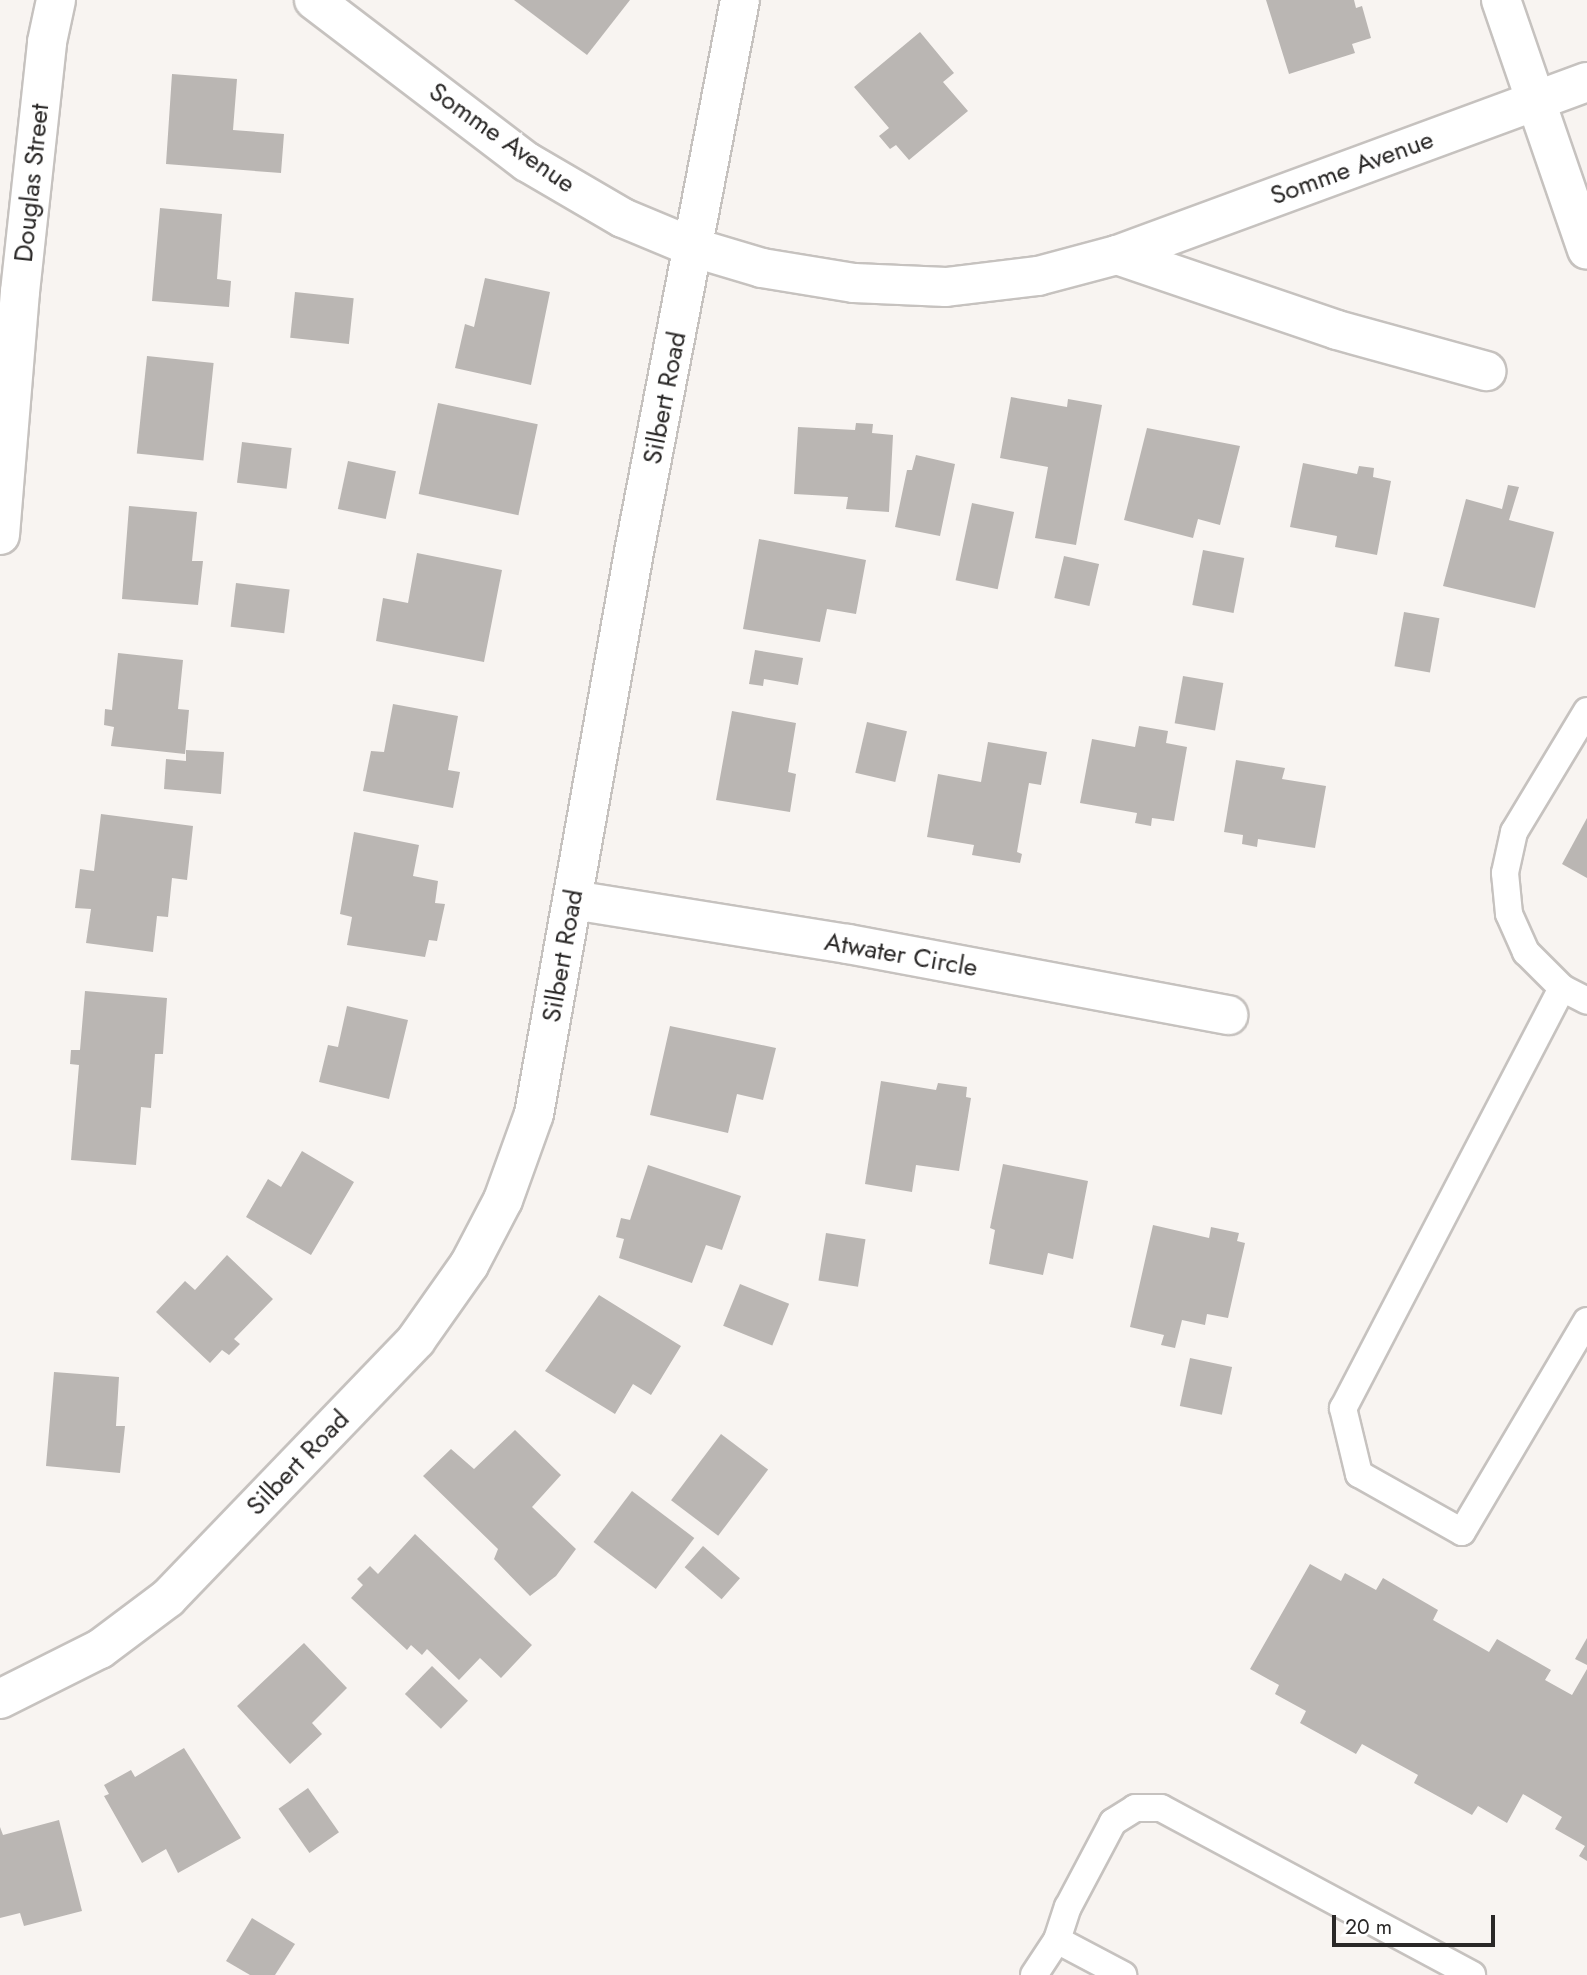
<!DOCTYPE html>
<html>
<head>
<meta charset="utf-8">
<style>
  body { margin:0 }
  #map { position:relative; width:1587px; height:1975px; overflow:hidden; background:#f8f4f1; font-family:Jost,sans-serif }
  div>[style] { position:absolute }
  .building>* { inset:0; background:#bab6b3; transform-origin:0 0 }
  .roads { filter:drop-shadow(2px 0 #c6c2bf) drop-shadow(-2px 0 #c6c2bf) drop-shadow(0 2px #c6c2bf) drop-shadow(0 -2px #c6c2bf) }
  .service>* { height:26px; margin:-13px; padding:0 13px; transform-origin:13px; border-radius:13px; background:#fff }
  .minor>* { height:38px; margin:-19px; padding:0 19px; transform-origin:19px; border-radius:19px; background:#fff }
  span { translate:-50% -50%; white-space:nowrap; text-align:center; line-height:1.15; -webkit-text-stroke:5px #fff; paint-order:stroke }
  .street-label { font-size:26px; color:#2a2827 }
  .scale { position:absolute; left:1332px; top:1915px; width:163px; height:32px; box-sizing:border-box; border:4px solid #2a2827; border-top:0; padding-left:9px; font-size:21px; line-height:24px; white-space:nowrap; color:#2a2827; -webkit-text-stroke:5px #fff; paint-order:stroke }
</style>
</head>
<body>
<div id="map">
  <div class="building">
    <div style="clip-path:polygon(514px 0,630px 0,587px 55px)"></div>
    <div style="clip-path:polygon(1266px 0,1354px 0,1356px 8px,1362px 6px,1371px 38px,1352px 44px,1355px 53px,1289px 74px)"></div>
    <div style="clip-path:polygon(920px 32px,954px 73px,943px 82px,968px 111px,909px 160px,896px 145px,890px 149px,879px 136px,889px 128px,854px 87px)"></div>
    <div style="clip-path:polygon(172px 74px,237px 79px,233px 130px,284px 134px,281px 173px,166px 164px)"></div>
    <div style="clip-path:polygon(160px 208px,222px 214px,217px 279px,231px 281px,229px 307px,152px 301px)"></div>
    <div style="clip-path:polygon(485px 278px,550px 292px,531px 385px,455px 368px,465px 324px,474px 327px)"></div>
    <div style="left:295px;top:292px;width:59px;height:46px;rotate:6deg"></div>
    <div style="left:147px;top:356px;width:67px;height:98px;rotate:6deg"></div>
    <div style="clip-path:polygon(1011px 397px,1067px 407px,1068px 399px,1102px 405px,1076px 545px,1035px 538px,1048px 467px,1000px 458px)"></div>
    <div style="left:438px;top:403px;width:102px;height:93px;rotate:12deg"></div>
    <div style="clip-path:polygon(856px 423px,873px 424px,872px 433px,893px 435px,889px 512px,846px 509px,848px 497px,794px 494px,798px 427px,855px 430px)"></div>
    <div style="clip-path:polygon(1147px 428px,1240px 446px,1220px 525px,1198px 519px,1193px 538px,1124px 520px)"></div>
    <div style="left:242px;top:442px;width:50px;height:41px;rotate:7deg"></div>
    <div style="clip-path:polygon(916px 455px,955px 464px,940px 536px,895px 527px,907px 470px,912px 470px)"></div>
    <div style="left:348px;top:461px;width:49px;height:49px;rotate:12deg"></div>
    <div style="clip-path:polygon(1303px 463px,1357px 474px,1359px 466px,1374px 468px,1373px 477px,1391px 481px,1377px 555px,1335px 547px,1337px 536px,1290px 527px)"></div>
    <div style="clip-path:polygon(1508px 485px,1519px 487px,1509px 520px,1554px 532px,1535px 608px,1443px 586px,1466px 499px,1502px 509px)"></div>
    <div style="left:972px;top:503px;width:43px;height:79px;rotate:12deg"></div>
    <div style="clip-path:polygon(129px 506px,197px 512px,192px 561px,203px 561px,198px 605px,122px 599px)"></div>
    <div style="clip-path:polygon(759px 539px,866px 560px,856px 614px,827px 609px,820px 642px,743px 629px)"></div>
    <div style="left:1203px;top:550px;width:42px;height:56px;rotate:11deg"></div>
    <div style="clip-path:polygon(417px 553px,502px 570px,484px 662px,376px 641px,383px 598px,408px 603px)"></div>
    <div style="left:1064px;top:556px;width:36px;height:43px;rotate:13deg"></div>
    <div style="left:236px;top:583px;width:54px;height:44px;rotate:7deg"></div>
    <div style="left:1404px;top:612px;width:36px;height:55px;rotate:10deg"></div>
    <div style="clip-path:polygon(755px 650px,803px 658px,798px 685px,764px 679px,763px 686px,749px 684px)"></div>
    <div style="clip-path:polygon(118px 653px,183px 660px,178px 709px,189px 710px,185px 754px,111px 746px,114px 727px,104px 725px,105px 709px,112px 710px)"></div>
    <div style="left:1183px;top:676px;width:41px;height:48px;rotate:10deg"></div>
    <div style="clip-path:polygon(393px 704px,458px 716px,448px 770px,460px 772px,453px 808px,363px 791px,371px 751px,384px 752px)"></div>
    <div style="clip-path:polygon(732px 711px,796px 723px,788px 772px,796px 774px,790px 812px,716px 800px)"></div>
    <div style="left:867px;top:722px;width:41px;height:52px;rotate:13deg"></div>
    <div style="clip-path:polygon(1139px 726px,1168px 731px,1166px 743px,1187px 747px,1174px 821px,1152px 818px,1151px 826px,1135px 823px,1137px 813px,1080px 803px,1092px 739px,1135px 747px)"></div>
    <div style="clip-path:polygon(988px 742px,1047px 752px,1041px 785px,1029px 783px,1017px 852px,1022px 854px,1020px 863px,972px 855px,974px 845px,927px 837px,938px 774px,981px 782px)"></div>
    <div style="clip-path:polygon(186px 750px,224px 752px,221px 794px,164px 789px,166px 759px,186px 761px)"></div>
    <div style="clip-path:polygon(1236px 760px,1285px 768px,1282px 779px,1326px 786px,1315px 848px,1258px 839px,1257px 847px,1242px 844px,1243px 835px,1224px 832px)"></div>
    <div style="clip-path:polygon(101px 814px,193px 826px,187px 880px,172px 878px,168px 917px,157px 916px,153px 952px,86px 943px,91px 909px,75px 908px,80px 869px,94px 871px)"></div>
    <div style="clip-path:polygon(1587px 818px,1587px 878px,1562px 864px)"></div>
    <div style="clip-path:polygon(354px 832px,419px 845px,413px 876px,438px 881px,435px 903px,445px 904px,437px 941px,429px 940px,425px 957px,347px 945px,352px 917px,340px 914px)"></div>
    <div style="clip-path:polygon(85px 991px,167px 998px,163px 1054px,155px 1054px,151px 1108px,141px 1107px,136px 1165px,71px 1160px,79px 1065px,70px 1064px,71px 1050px,80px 1050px)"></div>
    <div style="clip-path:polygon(347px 1006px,408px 1020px,389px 1099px,319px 1082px,328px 1045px,338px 1047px)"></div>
    <div style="clip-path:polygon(670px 1026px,776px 1048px,763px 1100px,737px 1094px,728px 1133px,650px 1115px)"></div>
    <div style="clip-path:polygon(881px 1081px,936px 1090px,938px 1083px,967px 1087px,966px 1097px,971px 1098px,959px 1171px,916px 1165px,912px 1192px,865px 1184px)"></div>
    <div style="clip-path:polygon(302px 1151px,354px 1182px,311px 1255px,246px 1217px,268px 1179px,281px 1187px)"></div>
    <div style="clip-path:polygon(1003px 1164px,1088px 1181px,1073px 1259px,1048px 1253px,1043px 1275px,989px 1264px,995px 1230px,990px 1228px)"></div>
    <div style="clip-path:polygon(648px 1165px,741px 1196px,722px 1250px,706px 1245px,692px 1283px,619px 1258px,624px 1239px,616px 1237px,621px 1218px,630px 1220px)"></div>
    <div style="clip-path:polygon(1153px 1225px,1209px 1238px,1211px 1227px,1239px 1233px,1237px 1241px,1245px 1243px,1228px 1318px,1207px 1314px,1205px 1325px,1182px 1320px,1175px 1348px,1161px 1345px,1164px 1335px,1130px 1327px)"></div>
    <div style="left:826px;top:1233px;width:40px;height:48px;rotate:9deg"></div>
    <div style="clip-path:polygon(227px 1255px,273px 1299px,234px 1339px,240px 1344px,229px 1355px,222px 1350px,210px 1363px,156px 1312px,185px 1281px,195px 1290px)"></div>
    <div style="left:740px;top:1284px;width:53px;height:45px;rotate:22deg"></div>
    <div style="clip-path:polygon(599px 1295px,681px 1346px,651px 1395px,633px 1384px,615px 1414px,545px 1371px)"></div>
    <div style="left:1190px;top:1358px;width:43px;height:49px;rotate:12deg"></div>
    <div style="clip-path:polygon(54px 1372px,119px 1377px,116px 1426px,125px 1426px,120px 1473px,46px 1466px)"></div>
    <div style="clip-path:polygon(515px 1430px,561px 1475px,532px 1507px,576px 1549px,556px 1576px,530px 1596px,494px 1559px,498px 1549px,423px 1476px,451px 1449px,474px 1469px)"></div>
    <div style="left:721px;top:1434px;width:59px;height:83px;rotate:37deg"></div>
    <div style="left:632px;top:1491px;width:78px;height:64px;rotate:37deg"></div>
    <div style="clip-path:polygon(415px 1534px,532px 1645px,501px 1678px,480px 1658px,459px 1680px,427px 1649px,422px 1655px,411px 1645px,407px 1650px,351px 1598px,363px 1585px,357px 1579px,370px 1566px,378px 1574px)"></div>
    <div style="left:703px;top:1546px;width:49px;height:28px;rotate:41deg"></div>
    <div style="clip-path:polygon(1310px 1564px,1341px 1581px,1345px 1573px,1376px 1590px,1383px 1578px,1438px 1610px,1433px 1620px,1489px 1652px,1497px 1639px,1551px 1670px,1545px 1680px,1572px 1695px,1587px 1669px,1587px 1861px,1579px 1856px,1585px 1846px,1555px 1829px,1562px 1817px,1523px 1794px,1507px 1823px,1478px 1806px,1472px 1815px,1414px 1783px,1418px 1775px,1362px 1744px,1356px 1754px,1300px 1723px,1306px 1711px,1275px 1694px,1279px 1685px,1250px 1669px)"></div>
    <div style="clip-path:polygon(1587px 1638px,1587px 1665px,1575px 1659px)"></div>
    <div style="clip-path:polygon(304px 1643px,347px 1688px,312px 1723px,322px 1734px,290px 1764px,237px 1706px)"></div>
    <div style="left:432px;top:1666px;width:50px;height:39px;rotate:44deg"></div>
    <div style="clip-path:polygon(184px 1748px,241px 1838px,178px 1873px,166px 1849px,142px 1863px,104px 1796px,109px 1794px,104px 1785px,131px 1770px,135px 1777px)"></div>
    <div style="left:308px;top:1788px;width:54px;height:36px;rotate:55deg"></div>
    <div style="clip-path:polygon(59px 1820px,82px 1911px,24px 1926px,20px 1913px,0 1918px,0 1827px,3px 1835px)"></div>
    <div style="clip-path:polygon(252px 1918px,295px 1944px,275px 1975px,250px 1975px,226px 1961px)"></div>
  </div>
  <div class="roads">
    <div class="service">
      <div style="left:1587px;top:711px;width:141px;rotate:121.1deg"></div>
      <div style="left:1514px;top:832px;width:42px;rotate:102.4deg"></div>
      <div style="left:1505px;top:873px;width:41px;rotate:84.4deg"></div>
      <div style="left:1509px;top:914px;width:42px;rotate:65.9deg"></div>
      <div style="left:1526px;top:952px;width:51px;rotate:45deg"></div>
      <div style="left:1562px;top:988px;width:28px;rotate:27deg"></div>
      <div style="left:1562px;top:988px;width:474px;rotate:117.5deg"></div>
      <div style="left:1343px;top:1408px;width:68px;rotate:76.4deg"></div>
      <div style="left:1359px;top:1474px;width:118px;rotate:29.4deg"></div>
      <div style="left:1462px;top:1532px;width:245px;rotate:-59.4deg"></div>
      <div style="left:1057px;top:1940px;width:75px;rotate:27.9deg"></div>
      <div style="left:1034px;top:1975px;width:42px;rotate:-56.7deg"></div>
      <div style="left:1057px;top:1940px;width:35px;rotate:-72deg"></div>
      <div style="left:1068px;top:1907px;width:96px;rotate:-62.1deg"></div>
      <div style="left:1113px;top:1822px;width:26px;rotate:-32deg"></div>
      <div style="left:1135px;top:1808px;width:26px"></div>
      <div style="left:1161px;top:1808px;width:353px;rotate:28.2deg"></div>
    </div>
    <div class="minor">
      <div style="left:314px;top:0;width:268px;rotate:37.3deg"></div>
      <div style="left:527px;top:162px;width:111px;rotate:30.3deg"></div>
      <div style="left:623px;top:218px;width:78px;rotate:22.6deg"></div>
      <div style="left:695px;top:248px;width:70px;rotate:16.6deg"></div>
      <div style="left:762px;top:268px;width:93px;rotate:9.3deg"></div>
      <div style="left:854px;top:283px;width:92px;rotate:2.5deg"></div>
      <div style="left:946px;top:287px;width:93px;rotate:-6.8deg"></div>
      <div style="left:1038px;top:276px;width:82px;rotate:-14.9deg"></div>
      <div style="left:1117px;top:255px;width:501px;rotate:-20.21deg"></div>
      <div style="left:1501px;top:0;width:264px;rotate:71deg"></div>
      <div style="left:1117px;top:255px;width:232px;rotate:18.8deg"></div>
      <div style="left:1337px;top:330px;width:155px;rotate:15.4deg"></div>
      <div style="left:0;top:535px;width:244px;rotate:-85.3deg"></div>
      <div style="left:20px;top:292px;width:251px;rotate:-83.8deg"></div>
      <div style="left:47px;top:42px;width:43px;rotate:-77.9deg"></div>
      <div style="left:573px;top:900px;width:278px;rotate:9.1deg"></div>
      <div style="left:848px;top:944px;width:387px;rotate:10.6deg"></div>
      <div style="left:0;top:1699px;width:112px;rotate:-26.6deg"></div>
      <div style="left:100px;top:1649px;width:85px;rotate:-36.9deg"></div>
      <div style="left:168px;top:1598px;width:358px;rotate:-46.1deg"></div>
      <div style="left:416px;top:1340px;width:92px;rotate:-54.8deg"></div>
      <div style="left:469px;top:1265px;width:73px;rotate:-62.4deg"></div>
      <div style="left:503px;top:1200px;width:91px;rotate:-70.2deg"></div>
      <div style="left:534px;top:1114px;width:571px;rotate:-79.91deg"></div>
      <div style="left:634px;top:552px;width:562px;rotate:-79.13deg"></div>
    </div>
  </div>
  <div class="street-label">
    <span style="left:502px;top:138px;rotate:35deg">Somme Avenue</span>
    <span style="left:1352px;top:168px;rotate:-20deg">Somme Avenue</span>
    <span style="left:32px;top:183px;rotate:-84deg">Douglas Street</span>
    <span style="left:665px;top:398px;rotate:-79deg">Silbert Road</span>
    <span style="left:901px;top:955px;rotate:10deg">Atwater Circle</span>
    <span style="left:563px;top:956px;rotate:-80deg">Silbert Road</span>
    <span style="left:298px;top:1463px;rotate:-46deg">Silbert Road</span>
  </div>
  <div class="scale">20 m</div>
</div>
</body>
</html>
